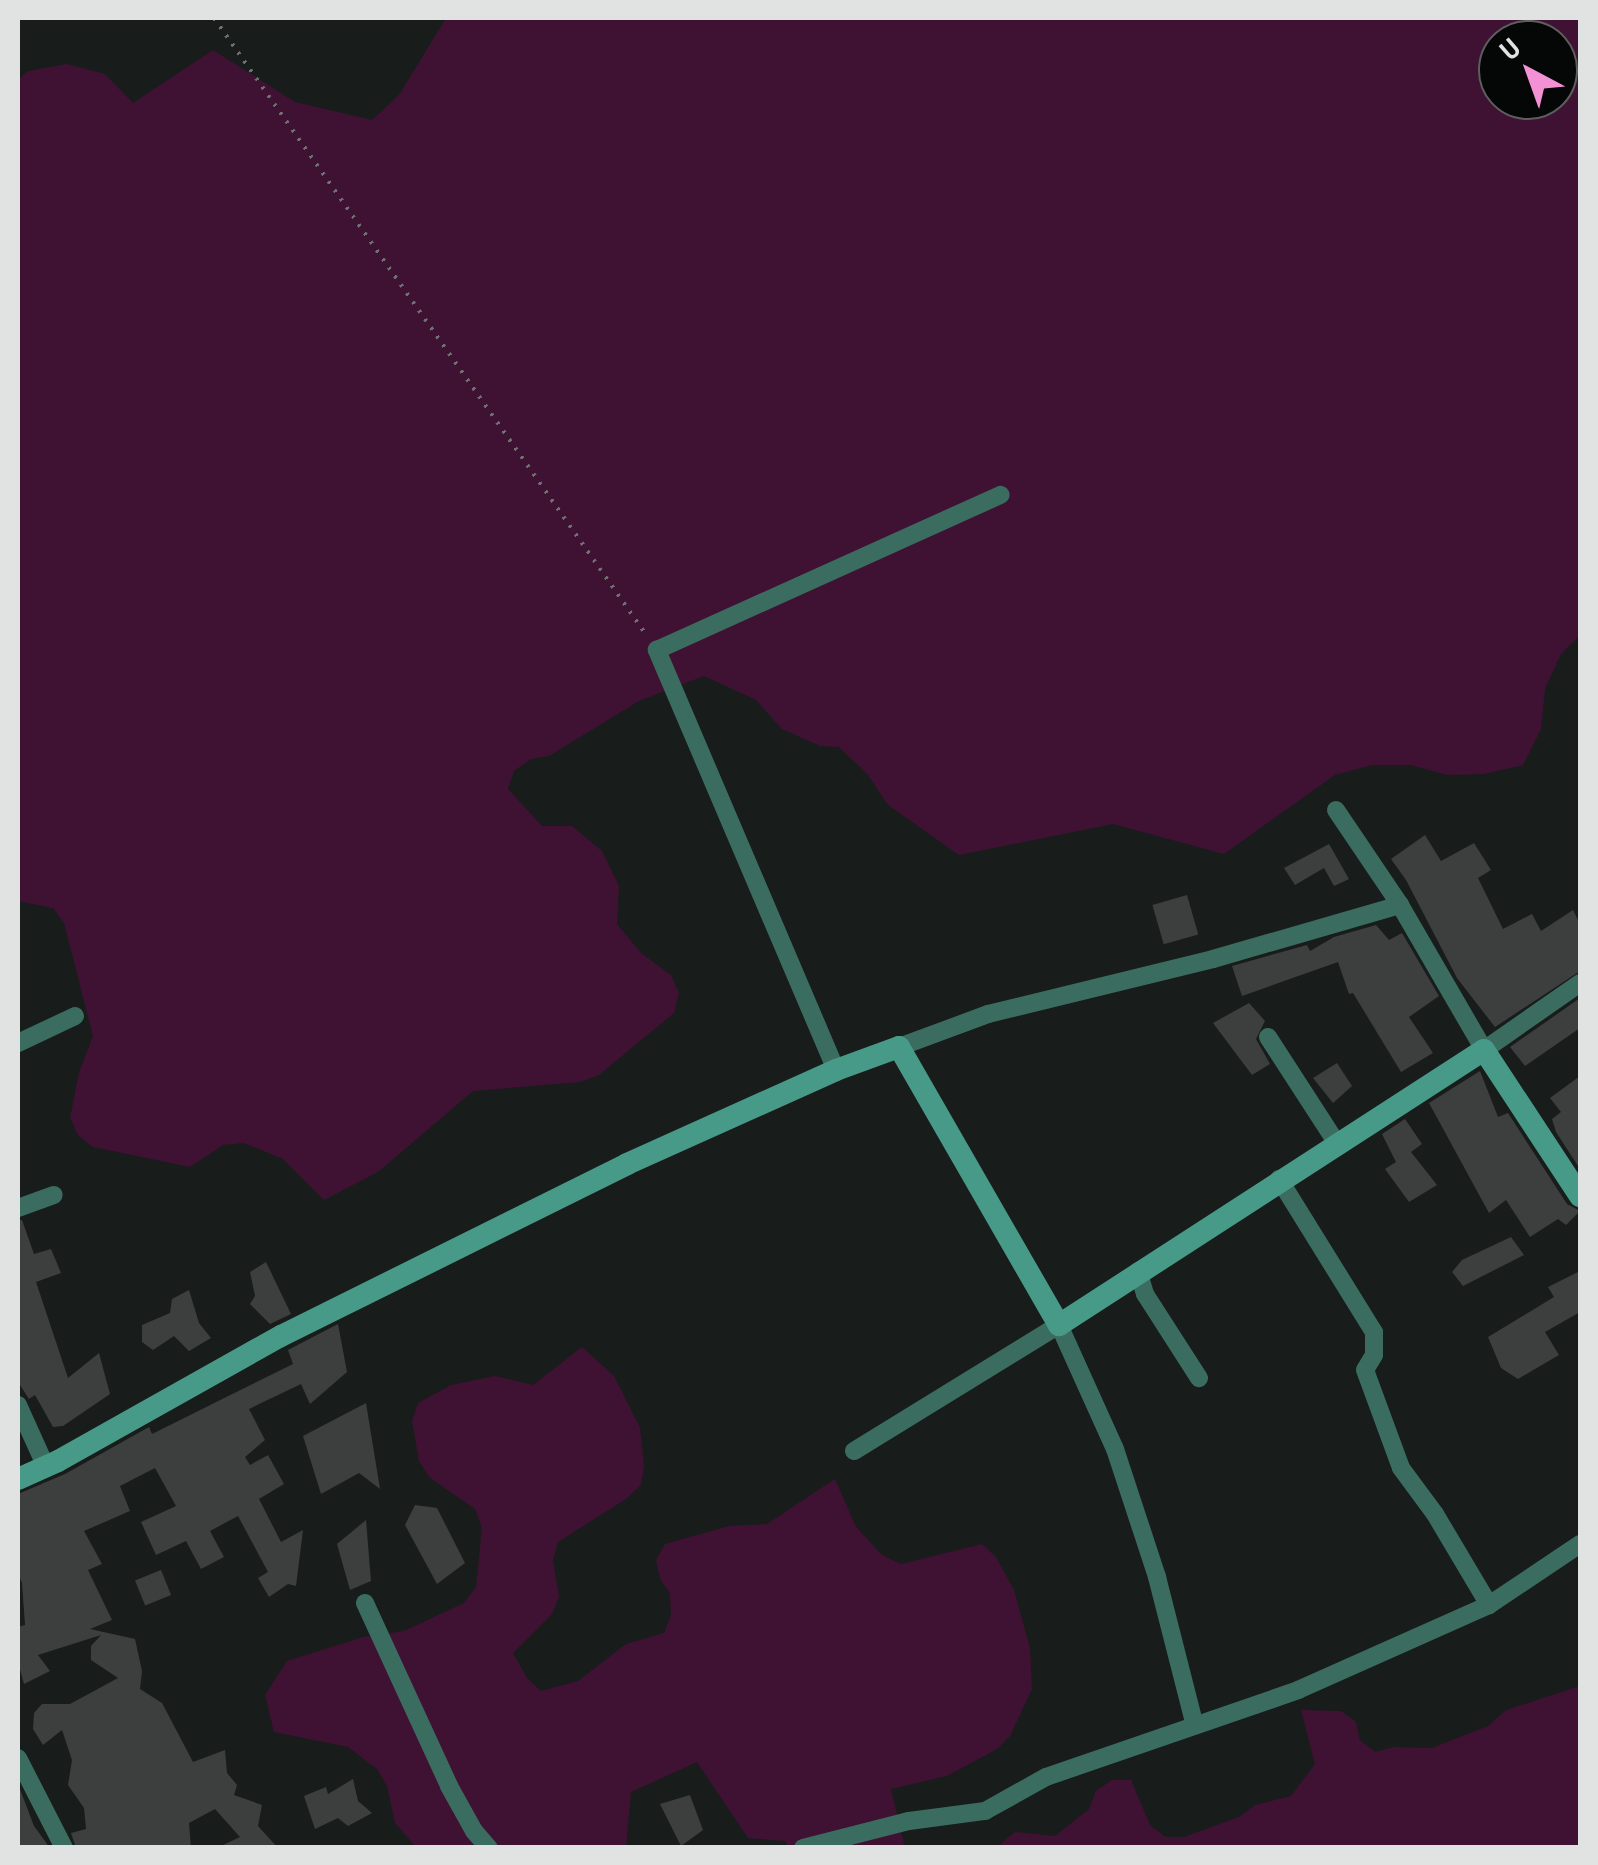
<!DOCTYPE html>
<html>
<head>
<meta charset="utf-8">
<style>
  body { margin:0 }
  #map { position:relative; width:1598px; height:1865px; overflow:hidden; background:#181c1b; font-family:"Archivo Narrow",sans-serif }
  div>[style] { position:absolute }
  .green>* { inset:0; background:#3f1233 }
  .building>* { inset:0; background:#3c3f3e; transform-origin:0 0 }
  .path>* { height:4px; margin-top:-2px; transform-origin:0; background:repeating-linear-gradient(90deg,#6e7170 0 2.5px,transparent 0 10.5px) }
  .street>* { height:18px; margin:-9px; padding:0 9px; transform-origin:9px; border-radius:9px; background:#3b6c60 }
  .secondary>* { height:22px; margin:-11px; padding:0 11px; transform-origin:11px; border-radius:11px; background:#489a88 }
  span { translate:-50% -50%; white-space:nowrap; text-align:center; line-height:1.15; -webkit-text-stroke:9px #050606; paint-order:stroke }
  .frame { position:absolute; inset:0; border:20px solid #e1e3e2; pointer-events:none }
  .north { position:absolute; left:1478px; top:20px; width:100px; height:100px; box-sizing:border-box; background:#050606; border:2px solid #5d5e5e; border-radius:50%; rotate:319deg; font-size:28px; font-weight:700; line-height:40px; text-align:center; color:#e1e3e2 }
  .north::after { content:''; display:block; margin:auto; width:35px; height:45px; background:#f491d4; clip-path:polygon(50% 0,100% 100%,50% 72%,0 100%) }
</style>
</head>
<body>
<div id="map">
  <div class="green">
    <div style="clip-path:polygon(evenodd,446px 18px,1580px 18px,1580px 635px,1561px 654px,1545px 689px,1541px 729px,1523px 765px,1484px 774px,1447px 775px,1411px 765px,1372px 765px,1335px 775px,1224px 854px,1113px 824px,959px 855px,888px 805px,868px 775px,839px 747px,820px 746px,782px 729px,756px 700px,704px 676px,639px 701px,549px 756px,531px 759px,514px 771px,508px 789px,542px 826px,572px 826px,602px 851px,619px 886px,617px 924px,641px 953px,671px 975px,679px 993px,674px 1013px,599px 1075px,580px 1082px,473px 1091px,378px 1172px,324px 1200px,283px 1159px,244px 1143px,223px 1145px,190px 1167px,93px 1147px,78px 1135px,70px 1118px,79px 1072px,93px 1036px,64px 923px,53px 908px,18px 901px,18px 80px,28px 71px,67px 64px,105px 74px,133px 103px,213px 50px,295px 102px,372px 120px,399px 95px,446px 18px,1498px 40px,1558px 40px,1558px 100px,1498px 100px,1498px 40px)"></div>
    <div style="clip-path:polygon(582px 1347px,614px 1376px,640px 1428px,644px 1466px,641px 1485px,626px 1499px,558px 1542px,553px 1560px,559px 1597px,552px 1614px,513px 1653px,527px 1678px,541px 1691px,578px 1681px,626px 1644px,664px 1633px,671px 1615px,670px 1593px,660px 1579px,656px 1560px,665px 1544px,729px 1526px,767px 1524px,835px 1479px,856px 1527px,882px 1555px,901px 1564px,982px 1544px,996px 1557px,1014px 1590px,1030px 1648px,1032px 1689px,1010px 1736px,997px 1749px,947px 1776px,891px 1789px,905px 1848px,788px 1847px,785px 1841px,748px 1838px,697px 1762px,631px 1792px,626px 1847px,416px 1847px,395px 1823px,387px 1786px,377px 1769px,348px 1747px,274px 1732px,265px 1695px,287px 1661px,363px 1637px,404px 1631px,464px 1603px,476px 1587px,482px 1528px,475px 1509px,429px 1477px,419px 1461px,412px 1421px,418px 1403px,451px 1385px,495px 1376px,533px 1385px)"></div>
    <div style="clip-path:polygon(1580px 1686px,1580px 1847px,997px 1847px,1015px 1832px,1055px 1836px,1089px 1809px,1096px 1791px,1112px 1780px,1131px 1780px,1150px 1825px,1165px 1837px,1184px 1837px,1241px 1816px,1255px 1805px,1291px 1796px,1315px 1764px,1301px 1710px,1341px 1711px,1356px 1722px,1360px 1740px,1375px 1752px,1394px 1747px,1432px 1748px,1488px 1726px,1506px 1710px)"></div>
  </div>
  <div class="building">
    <div style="clip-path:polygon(1425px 835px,1441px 861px,1474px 843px,1491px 870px,1478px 878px,1503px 929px,1532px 914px,1541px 931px,1573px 910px,1580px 924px,1580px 971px,1495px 1027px,1457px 978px,1406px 880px,1391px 859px)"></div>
    <div style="clip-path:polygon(1329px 844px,1349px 879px,1334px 886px,1324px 868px,1295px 885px,1284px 868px)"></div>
    <div style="left:1187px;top:895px;width:41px;height:36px;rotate:74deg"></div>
    <div style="clip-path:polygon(1376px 925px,1389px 940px,1402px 933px,1439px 996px,1409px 1017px,1433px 1053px,1401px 1072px,1353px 993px,1349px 994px,1338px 962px,1242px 996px,1232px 966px,1307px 945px,1310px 951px,1334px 937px)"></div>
    <div style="clip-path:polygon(1580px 998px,1580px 1028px,1525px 1066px,1510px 1047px)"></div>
    <div style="clip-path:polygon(1249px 1003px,1265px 1021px,1256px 1039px,1270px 1064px,1252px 1075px,1213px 1023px)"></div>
    <div style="clip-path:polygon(1337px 1063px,1352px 1086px,1333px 1103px,1313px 1078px)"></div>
    <div style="clip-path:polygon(1480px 1071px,1498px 1117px,1508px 1113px,1567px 1204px,1580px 1211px,1566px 1225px,1558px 1219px,1530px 1237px,1506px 1200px,1489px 1213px,1429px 1103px)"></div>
    <div style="clip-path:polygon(1580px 1076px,1580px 1169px,1556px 1132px,1552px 1119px,1561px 1112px,1550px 1098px)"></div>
    <div style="clip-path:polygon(1405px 1119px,1422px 1144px,1411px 1152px,1437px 1185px,1409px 1202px,1385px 1169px,1396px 1162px,1382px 1134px)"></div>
    <div style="clip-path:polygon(18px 1220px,22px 1220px,34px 1254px,51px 1249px,61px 1273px,36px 1282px,68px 1378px,99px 1353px,110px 1394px,63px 1426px,53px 1427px,35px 1395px,29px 1399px,18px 1382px)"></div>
    <div style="clip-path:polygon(1511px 1237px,1524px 1255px,1463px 1286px,1452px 1272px,1462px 1260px)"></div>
    <div style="clip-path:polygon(266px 1262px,291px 1314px,270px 1324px,250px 1304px,255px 1296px,250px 1272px)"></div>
    <div style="clip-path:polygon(1580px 1271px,1580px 1312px,1545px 1332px,1559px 1355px,1518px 1379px,1501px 1368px,1488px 1337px,1554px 1297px,1548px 1287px)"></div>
    <div style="clip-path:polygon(189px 1290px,199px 1323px,211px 1338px,189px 1351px,174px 1336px,153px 1350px,142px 1342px,142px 1325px,170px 1313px,172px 1299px)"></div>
    <div style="clip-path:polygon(338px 1324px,347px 1372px,310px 1404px,301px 1384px,249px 1409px,265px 1440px,245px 1457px,250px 1465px,268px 1455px,284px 1484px,259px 1499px,281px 1542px,303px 1530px,296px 1586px,288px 1584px,269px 1597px,258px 1578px,268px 1572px,238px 1516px,210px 1531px,224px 1557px,201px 1569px,186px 1541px,156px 1555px,141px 1522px,176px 1506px,155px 1468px,120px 1486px,130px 1511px,84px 1531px,102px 1564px,88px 1570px,112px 1620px,90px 1629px,135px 1639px,142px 1671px,140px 1689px,162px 1703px,193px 1762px,225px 1750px,227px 1773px,237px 1785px,234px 1795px,262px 1805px,258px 1826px,278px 1848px,217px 1848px,240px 1837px,215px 1809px,189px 1823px,191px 1848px,76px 1848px,71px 1833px,86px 1829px,84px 1808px,68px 1785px,72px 1760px,62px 1730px,43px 1745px,33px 1729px,34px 1713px,42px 1704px,70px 1704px,118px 1678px,91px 1660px,91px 1646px,101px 1635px,38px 1655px,50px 1671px,24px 1684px,18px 1662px,18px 1627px,25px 1625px,22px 1583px,18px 1574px,18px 1494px,65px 1474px,149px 1427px,152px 1434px,293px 1364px,288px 1350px)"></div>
    <div style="clip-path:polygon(366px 1403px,380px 1489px,359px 1473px,321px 1494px,303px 1436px)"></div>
    <div style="clip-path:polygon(415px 1505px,437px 1508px,465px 1563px,437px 1584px,405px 1525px)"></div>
    <div style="clip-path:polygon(366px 1520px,371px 1581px,350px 1590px,337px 1544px)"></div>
    <div style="left:161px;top:1570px;width:27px;height:28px;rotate:68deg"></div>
    <div style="clip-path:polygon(353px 1779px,358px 1801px,372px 1813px,348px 1826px,338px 1818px,315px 1829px,304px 1796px,326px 1787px,328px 1794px)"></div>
    <div style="clip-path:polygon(18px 1784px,34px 1826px,50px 1848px,18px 1848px)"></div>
    <div style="clip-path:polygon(690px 1795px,703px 1830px,681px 1846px,660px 1804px)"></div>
  </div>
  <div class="path">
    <div style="left:214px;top:18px;width:755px;rotate:54.98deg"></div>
  </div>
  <div class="street">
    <div style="left:1336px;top:810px;width:115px;rotate:56deg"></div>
    <div style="left:1400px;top:905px;width:168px;rotate:59.9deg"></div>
    <div style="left:1484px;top:1050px;width:117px;rotate:-34.9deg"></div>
    <div style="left:1268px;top:1037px;width:125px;rotate:57.1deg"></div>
    <div style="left:18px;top:1043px;width:63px;rotate:-25.3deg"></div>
    <div style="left:899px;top:1047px;width:95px;rotate:-20.3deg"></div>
    <div style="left:988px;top:1014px;width:232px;rotate:-13.7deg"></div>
    <div style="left:1213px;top:959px;width:195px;rotate:-16.1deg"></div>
    <div style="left:836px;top:1070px;width:457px;rotate:-113.1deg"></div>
    <div style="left:657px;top:650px;width:377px;rotate:-24.3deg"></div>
    <div style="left:1279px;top:1179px;width:180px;rotate:58.2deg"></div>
    <div style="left:1374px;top:1332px;width:23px;rotate:90deg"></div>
    <div style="left:1374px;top:1355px;width:17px;rotate:121deg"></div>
    <div style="left:1365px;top:1370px;width:104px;rotate:69.8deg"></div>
    <div style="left:1401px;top:1468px;width:57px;rotate:53.5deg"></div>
    <div style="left:1435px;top:1514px;width:106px;rotate:59.3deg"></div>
    <div style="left:18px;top:1208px;width:38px;rotate:-20deg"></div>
    <div style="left:1138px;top:1271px;width:24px;rotate:73deg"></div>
    <div style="left:1145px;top:1294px;width:100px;rotate:57.3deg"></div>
    <div style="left:18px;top:1405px;width:68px;rotate:65.7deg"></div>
    <div style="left:854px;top:1451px;width:241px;rotate:-31.6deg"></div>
    <div style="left:1059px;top:1325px;width:136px;rotate:65.7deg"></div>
    <div style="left:1115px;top:1449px;width:135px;rotate:71.8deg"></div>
    <div style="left:1157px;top:1577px;width:150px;rotate:75.7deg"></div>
    <div style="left:365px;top:1603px;width:201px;rotate:65.3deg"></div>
    <div style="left:449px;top:1786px;width:51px;rotate:60.9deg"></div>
    <div style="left:474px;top:1831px;width:23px;rotate:49deg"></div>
    <div style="left:18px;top:1758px;width:101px;rotate:62.9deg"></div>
    <div style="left:803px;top:1848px;width:109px;rotate:-14.3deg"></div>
    <div style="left:909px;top:1821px;width:77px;rotate:-7.5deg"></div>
    <div style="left:985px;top:1811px;width:70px;rotate:-29.1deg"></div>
    <div style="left:1046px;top:1777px;width:267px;rotate:-19deg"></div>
    <div style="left:1298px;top:1690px;width:209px;rotate:-24deg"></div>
    <div style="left:1489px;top:1605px;width:110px;rotate:-33.8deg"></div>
  </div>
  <div class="secondary">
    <div style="left:18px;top:1479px;width:44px;rotate:-24.2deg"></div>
    <div style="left:58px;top:1461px;width:256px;rotate:-29.3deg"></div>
    <div style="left:281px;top:1336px;width:386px;rotate:-26.4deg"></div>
    <div style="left:627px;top:1164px;width:229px;rotate:-24.2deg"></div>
    <div style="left:836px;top:1070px;width:67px;rotate:-20.1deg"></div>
    <div style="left:899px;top:1047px;width:321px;rotate:60.1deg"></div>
    <div style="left:1059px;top:1325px;width:506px;rotate:-32.91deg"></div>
    <div style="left:1484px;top:1050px;width:175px;rotate:56.7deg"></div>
  </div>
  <div class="frame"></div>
  <div class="north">U</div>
</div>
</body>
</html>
